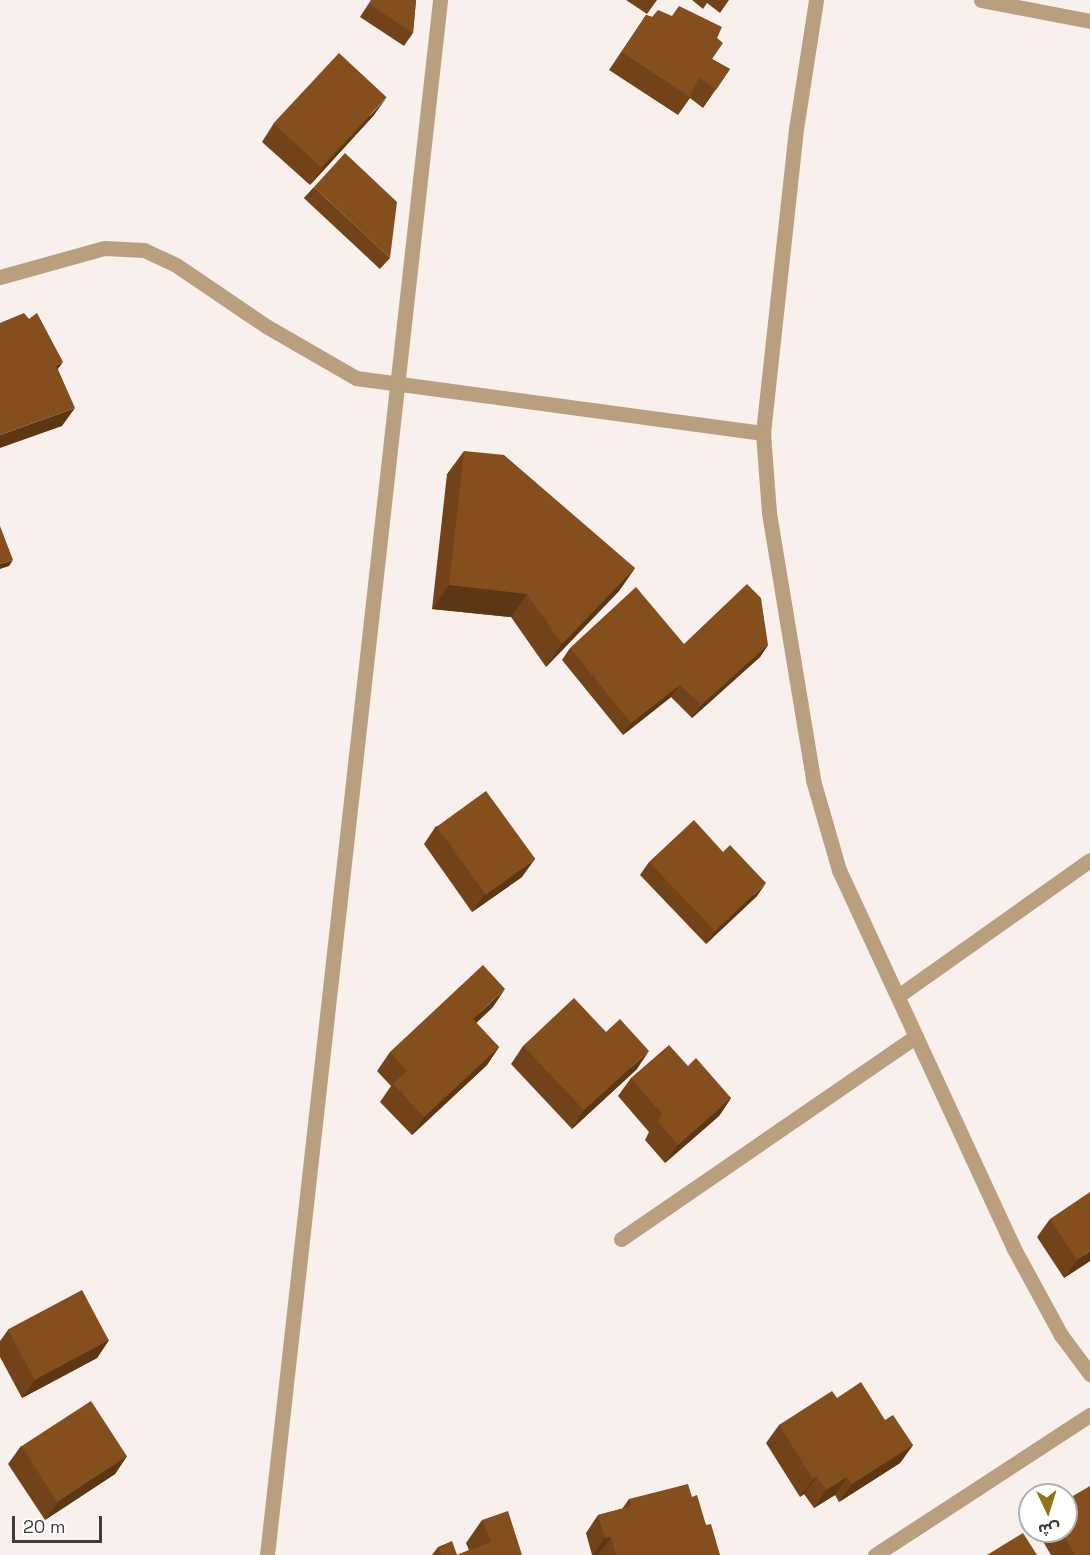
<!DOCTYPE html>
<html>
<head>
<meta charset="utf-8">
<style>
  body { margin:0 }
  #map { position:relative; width:1090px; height:1555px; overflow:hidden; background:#f7f0ed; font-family:"Space Grotesk","Noto Sans Arabic",sans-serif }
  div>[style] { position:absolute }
  .minor>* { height:15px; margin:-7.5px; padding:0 7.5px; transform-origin:7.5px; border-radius:7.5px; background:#b99f7e }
  .wall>* { inset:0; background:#724319; transform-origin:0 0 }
  .shaded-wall>* { inset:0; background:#5d3714 }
  .building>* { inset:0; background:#854e1d; transform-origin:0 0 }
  span { translate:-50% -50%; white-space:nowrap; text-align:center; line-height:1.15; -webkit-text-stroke:6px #fff; paint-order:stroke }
  .north { position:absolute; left:1018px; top:1483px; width:60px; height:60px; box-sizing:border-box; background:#fff; border:2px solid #b2b1b1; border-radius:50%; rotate:176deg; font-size:16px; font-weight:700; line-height:24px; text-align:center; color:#3f3c3b }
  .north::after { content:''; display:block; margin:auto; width:21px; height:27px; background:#917419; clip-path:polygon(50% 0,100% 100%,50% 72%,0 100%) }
  .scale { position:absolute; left:12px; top:1516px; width:90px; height:27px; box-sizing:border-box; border:3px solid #3f3c3b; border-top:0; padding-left:8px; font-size:18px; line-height:21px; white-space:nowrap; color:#3f3c3b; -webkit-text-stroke:4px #fff; paint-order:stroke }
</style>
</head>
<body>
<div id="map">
  <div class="minor">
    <div style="left:816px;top:0;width:131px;rotate:98.8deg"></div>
    <div style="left:796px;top:129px;width:306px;rotate:96.2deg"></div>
    <div style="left:763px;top:433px;width:80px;rotate:85.7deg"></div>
    <div style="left:769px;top:513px;width:271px;rotate:80.6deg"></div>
    <div style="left:813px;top:780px;width:94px;rotate:73.9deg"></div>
    <div style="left:839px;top:870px;width:415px;rotate:65.2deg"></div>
    <div style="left:1013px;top:1247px;width:100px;rotate:61.4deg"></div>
    <div style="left:1061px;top:1335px;width:49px;rotate:53.4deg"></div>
    <div style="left:981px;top:0;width:111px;rotate:10.9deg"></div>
    <div style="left:0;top:277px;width:108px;rotate:-15.6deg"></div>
    <div style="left:104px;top:248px;width:40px;rotate:2.9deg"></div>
    <div style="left:144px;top:250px;width:35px;rotate:25deg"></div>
    <div style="left:176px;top:265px;width:109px;rotate:34.1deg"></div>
    <div style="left:266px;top:326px;width:104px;rotate:30deg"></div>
    <div style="left:356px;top:378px;width:411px;rotate:7.7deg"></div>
    <div style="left:898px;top:996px;width:235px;rotate:-35.3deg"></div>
    <div style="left:621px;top:1239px;width:358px;rotate:-34.5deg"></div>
    <div style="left:267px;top:1555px;width:1565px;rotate:-83.65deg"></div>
    <div style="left:875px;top:1555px;width:257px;rotate:-33.1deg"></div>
  </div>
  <div class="wall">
    <div style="clip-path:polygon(371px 0,416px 0,413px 33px,404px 46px,360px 17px)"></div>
    <div style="clip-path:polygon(626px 0,657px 0,647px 14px)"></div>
    <div style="clip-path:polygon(692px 0,729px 0,720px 13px,707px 3px,703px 9px)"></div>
    <div style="clip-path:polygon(646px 15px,717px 38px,712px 59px,730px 69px,703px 108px,690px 98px,678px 115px,609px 70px)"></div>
    <div style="clip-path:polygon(374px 115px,310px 185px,262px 142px,274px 123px)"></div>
    <div style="left:314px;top:187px;width:104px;height:15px;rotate:43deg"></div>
    <div style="clip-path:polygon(464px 451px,635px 568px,619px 591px,546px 667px,511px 617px,432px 609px,447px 474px)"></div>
    <div style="clip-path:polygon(684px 644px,768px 645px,760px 657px,692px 718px,671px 697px,623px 735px,562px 660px,570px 648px)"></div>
    <div style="clip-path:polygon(436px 826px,522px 877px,472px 912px,424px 844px)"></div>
    <div style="clip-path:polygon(649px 862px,757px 896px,706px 944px,640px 875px)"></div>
    <div style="clip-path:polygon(493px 1007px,476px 1023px,499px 1047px,487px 1065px,412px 1135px,380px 1102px,391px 1086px,377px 1071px,390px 1052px)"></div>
    <div style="clip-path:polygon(523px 1046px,637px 1069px,572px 1129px,511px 1064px)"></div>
    <div style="clip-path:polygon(688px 1066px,731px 1098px,719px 1116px,665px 1163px,645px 1140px,649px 1132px,618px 1096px,631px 1078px)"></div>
    <div style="clip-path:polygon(1050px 1219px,1090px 1261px,1064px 1278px,1037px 1237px)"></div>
    <div style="clip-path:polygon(8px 1330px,109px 1340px,97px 1358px,22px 1398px,0 1357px,0 1341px)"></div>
    <div style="clip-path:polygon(837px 1398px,885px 1420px,913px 1445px,900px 1463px,839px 1502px,835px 1495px,814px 1508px,804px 1494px,800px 1497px,766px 1443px,779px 1425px)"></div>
    <div style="clip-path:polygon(21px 1446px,127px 1456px,115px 1474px,45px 1520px,8px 1464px)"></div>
    <div style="clip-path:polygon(692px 1497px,706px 1525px,720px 1555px,592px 1555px,586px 1533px,598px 1515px,622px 1509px,629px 1499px)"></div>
    <div style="clip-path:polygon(482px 1520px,522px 1555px,432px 1555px,438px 1547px,457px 1555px,469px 1550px,466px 1543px)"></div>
    <div style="clip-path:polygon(1037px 1531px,1066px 1531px,1090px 1555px,1051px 1555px)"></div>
  </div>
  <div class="shaded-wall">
    <div style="clip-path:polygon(387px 97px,374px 115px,310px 185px,323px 167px)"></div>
    <div style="clip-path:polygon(63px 362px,50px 380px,56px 365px)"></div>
    <div style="clip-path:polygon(75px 408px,62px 426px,0 448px,0 435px)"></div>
    <div style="clip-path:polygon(13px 560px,9px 566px,0 569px,0 564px)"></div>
    <div style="clip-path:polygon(635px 568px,619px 591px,546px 667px,562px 644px)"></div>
    <div style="clip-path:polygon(449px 585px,527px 594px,511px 617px,432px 609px)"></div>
    <div style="clip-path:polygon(768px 645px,760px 657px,692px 718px,701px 705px)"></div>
    <div style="clip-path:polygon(680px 685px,671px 697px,623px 735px,631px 723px)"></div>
    <div style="clip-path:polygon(535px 859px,522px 877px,472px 912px,485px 894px)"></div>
    <div style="clip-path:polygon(766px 883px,757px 896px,706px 944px,715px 931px)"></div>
    <div style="clip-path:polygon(505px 989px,493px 1007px,461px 1037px,473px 1019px)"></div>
    <div style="clip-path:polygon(499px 1047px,487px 1065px,412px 1135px,424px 1117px)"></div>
    <div style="clip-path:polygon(649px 1051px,637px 1069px,572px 1129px,584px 1110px)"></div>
    <div style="clip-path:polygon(731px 1098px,719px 1116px,665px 1163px,678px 1145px)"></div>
    <div style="clip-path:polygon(1090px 1251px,1090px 1261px,1064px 1278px,1077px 1260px)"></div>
    <div style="clip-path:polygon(109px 1340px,97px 1358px,22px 1398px,35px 1380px)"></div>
    <div style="clip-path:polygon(913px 1445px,900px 1463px,839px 1502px,852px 1484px)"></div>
    <div style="clip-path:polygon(127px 1456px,115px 1474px,45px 1520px,58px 1502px)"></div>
    <div style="clip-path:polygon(817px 1476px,804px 1494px,800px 1497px,813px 1479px)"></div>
    <div style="clip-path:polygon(847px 1477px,835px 1495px,814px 1508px,826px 1490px)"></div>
    <div style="clip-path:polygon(611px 1537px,598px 1555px,593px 1555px,605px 1538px)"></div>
  </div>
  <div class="building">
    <div style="clip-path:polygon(372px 0,416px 0,413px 33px,369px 4px)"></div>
    <div style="clip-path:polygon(679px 6px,722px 27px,717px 38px,723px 43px,712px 59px,730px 69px,716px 90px,699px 78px,690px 97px,622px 52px,646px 15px,652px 17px,658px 10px,672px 16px)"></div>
    <div style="left:339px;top:53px;width:65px;height:96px;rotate:43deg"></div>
    <div style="clip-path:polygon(345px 153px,397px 202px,390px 258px,314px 187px)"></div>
    <div style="clip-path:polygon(24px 313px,29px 319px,37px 313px,63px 362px,56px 365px,75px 408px,0 435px,0 323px)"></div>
    <div style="clip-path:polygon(464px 451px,504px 455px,635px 568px,562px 644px,527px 594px,449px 585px)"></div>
    <div style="clip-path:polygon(0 526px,13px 560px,0 564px)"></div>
    <div style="clip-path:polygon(747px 584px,761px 598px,768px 645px,701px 705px,680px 685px,631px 723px,570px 648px,636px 587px,684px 644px)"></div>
    <div style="left:486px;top:791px;width:84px;height:61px;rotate:54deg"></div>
    <div style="clip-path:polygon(694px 820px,723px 852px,730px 845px,766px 883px,715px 931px,649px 862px)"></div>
    <div style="clip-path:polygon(483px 965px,505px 989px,473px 1019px,499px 1047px,424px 1117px,393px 1084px,407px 1071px,390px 1052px)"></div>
    <div style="clip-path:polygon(574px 998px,606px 1032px,620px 1019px,649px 1051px,584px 1110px,523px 1046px)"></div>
    <div style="clip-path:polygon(669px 1045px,688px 1066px,696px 1058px,731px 1098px,678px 1145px,658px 1122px,662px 1114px,631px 1078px)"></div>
    <div style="clip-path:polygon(1090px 1192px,1090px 1251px,1077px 1260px,1050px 1219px)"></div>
    <div style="left:82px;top:1290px;width:57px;height:84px;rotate:62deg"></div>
    <div style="clip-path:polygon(861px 1382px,885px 1420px,893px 1415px,913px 1445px,852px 1484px,847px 1477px,826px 1490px,817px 1476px,813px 1479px,779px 1425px,832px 1391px,837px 1398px)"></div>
    <div style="left:91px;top:1401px;width:66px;height:83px;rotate:57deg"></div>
    <div style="clip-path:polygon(688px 1484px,692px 1497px,697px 1495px,706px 1525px,711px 1524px,720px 1555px,616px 1555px,611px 1537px,605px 1538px,598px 1515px,631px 1506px,629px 1499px)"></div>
    <div style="clip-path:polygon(1090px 1486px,1090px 1555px,1075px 1555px,1061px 1531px,1066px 1531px,1066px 1500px)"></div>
    <div style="clip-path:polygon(508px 1511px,522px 1555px,441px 1555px,438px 1547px,452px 1541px,457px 1555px,491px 1542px,482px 1520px)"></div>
    <div style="clip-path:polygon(1023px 1533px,1037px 1555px,987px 1555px)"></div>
  </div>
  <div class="north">ش</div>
  <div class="scale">20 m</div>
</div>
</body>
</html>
